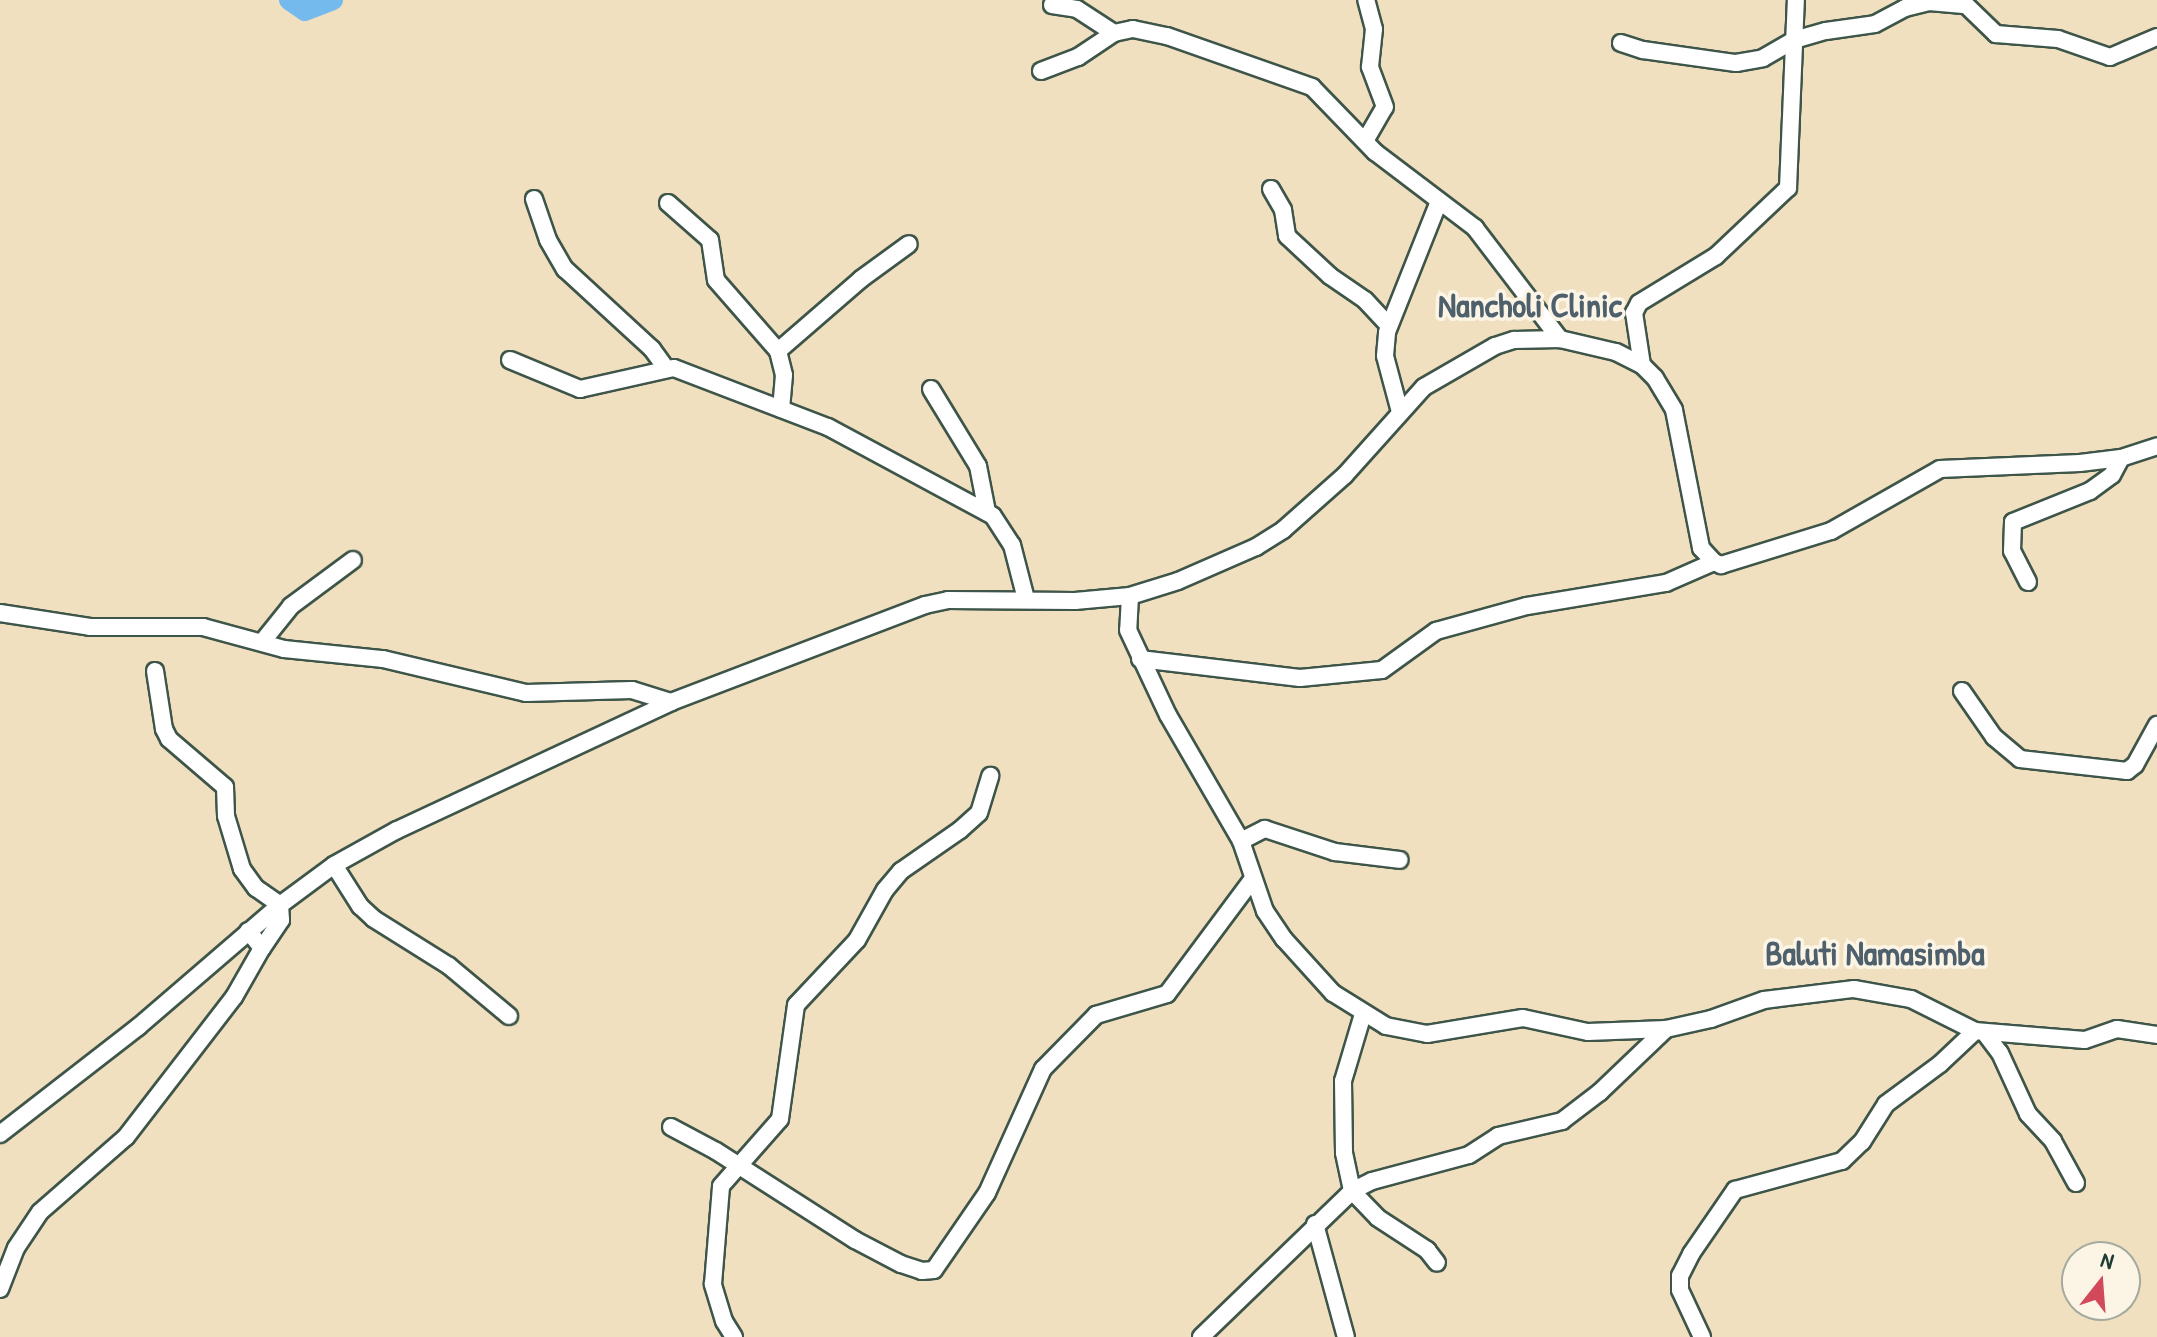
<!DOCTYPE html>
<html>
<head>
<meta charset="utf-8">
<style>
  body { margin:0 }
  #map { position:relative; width:2157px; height:1337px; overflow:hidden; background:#f0e0c0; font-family:"Patrick Hand",sans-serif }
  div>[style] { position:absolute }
  .river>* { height:20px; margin:-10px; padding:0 10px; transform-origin:10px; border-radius:10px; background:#75baec }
  .roads { filter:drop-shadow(2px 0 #3e5549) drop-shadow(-2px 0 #3e5549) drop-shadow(0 2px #3e5549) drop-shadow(0 -2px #3e5549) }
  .minor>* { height:16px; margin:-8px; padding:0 8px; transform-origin:8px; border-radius:8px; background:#fff }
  span { translate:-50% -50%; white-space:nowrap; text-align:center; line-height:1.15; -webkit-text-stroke:7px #fcf5e5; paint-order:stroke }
  .quarter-label { font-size:34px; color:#4f606d; font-weight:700 }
  .north { position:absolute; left:2061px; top:1241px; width:80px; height:80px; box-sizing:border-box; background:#fcf5e5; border:2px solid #a4ab9e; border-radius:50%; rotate:17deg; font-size:22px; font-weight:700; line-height:32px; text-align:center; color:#1f3d34 }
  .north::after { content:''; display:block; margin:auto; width:28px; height:36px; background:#d1495b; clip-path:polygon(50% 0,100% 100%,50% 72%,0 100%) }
</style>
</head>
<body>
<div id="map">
  <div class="river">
    <div style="left:289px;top:0;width:19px;rotate:35deg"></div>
    <div style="left:305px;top:11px;width:30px;rotate:-21deg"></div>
  </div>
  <div class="roads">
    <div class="minor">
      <div style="left:1052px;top:5px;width:25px;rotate:9deg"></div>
      <div style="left:1077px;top:9px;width:44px;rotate:33deg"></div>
      <div style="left:1621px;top:43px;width:23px;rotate:18deg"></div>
      <div style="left:1643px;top:50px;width:94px;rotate:8deg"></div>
      <div style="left:1736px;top:63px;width:27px;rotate:-10deg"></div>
      <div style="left:1763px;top:58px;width:36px;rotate:-30deg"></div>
      <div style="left:1794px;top:40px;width:33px;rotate:-16deg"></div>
      <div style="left:1826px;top:31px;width:49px;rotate:-8.1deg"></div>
      <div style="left:1875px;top:24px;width:34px;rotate:-28deg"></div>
      <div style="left:1905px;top:8px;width:25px;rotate:-14deg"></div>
      <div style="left:1929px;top:2px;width:37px;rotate:5deg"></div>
      <div style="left:1966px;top:5px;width:42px;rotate:44deg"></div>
      <div style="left:1996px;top:34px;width:62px;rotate:4.6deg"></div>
      <div style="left:2058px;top:39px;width:55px;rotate:19.1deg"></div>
      <div style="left:2110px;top:57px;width:51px;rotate:-23.1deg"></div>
      <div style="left:1041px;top:71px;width:40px;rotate:-21deg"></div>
      <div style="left:1078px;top:57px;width:43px;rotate:-33.7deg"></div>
      <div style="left:1114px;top:33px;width:19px;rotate:-12deg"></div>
      <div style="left:1133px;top:29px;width:35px;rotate:12deg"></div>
      <div style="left:1167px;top:36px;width:154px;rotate:19.4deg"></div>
      <div style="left:1312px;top:87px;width:91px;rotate:45.9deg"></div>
      <div style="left:1375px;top:152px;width:126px;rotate:37.2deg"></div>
      <div style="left:1475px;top:228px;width:140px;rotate:52.6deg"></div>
      <div style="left:1365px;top:141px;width:39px;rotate:-60deg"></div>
      <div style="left:1385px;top:107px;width:43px;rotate:-110.6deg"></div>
      <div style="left:1370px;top:67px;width:38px;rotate:-84deg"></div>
      <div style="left:1374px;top:29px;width:30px;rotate:-105deg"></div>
      <div style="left:1271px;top:189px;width:24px;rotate:60deg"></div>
      <div style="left:1283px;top:210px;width:26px;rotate:81deg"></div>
      <div style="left:1287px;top:236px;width:59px;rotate:42.9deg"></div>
      <div style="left:1330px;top:276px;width:42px;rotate:34.4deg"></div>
      <div style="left:1365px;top:300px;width:35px;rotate:47deg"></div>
      <div style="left:534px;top:199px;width:43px;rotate:71.1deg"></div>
      <div style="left:548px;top:240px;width:34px;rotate:60deg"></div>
      <div style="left:565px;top:269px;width:118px;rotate:42.6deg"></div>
      <div style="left:652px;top:349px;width:24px;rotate:54deg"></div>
      <div style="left:668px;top:203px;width:56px;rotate:41.4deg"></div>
      <div style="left:710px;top:240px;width:40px;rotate:81.5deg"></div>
      <div style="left:716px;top:280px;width:94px;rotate:48.9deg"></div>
      <div style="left:778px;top:351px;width:25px;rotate:76deg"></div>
      <div style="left:784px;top:375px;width:34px;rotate:95deg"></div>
      <div style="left:778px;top:351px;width:110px;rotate:-40.9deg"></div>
      <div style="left:861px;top:279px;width:59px;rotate:-36.1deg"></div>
      <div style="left:510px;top:360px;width:76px;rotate:22.5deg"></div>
      <div style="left:580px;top:389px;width:96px;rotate:-12.6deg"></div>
      <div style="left:674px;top:368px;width:165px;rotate:21deg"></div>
      <div style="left:828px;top:427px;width:187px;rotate:28.3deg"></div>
      <div style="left:993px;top:516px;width:35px;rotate:57deg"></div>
      <div style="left:1012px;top:545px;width:56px;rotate:75.5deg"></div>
      <div style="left:1642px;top:365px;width:53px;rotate:-98.7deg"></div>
      <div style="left:1634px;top:313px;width:11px;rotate:-63deg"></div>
      <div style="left:1639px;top:303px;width:90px;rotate:-31.4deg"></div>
      <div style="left:1716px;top:256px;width:99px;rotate:-43.4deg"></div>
      <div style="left:1788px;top:188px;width:188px;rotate:-87.6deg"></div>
      <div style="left:931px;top:389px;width:90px;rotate:58.6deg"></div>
      <div style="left:978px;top:466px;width:47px;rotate:78.9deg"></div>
      <div style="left:1400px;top:412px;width:58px;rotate:-105deg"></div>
      <div style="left:1385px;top:356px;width:24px;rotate:-85deg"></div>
      <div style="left:1387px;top:332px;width:141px;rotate:-68.3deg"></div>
      <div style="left:2028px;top:582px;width:35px;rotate:-117deg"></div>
      <div style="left:2012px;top:551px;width:29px;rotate:-88deg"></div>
      <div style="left:2013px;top:522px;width:83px;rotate:-21.9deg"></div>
      <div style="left:2090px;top:491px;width:27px;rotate:-36deg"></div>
      <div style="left:2112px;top:475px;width:19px;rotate:-62deg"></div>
      <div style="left:1130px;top:596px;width:34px;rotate:93deg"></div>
      <div style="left:1128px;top:630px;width:94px;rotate:64.8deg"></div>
      <div style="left:1168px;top:715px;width:146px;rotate:59.9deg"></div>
      <div style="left:1241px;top:841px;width:74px;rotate:71.1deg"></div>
      <div style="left:1265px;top:911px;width:34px;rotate:56deg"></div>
      <div style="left:1284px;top:939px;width:73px;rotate:47.8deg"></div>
      <div style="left:1333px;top:993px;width:62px;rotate:31.9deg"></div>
      <div style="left:1386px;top:1026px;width:42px;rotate:11deg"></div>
      <div style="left:1427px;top:1034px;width:97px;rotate:-9.5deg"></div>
      <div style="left:1523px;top:1018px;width:66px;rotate:12.2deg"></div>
      <div style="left:1588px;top:1032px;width:78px;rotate:-2.2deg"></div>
      <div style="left:1666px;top:1029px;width:46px;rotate:-12.5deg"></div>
      <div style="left:1711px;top:1019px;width:56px;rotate:-19.7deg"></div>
      <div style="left:1764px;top:1000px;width:91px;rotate:-7deg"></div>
      <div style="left:1854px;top:989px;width:58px;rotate:10deg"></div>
      <div style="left:1911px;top:999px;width:72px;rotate:26.6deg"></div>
      <div style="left:1975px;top:1031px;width:110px;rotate:4.7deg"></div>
      <div style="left:2085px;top:1040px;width:34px;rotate:-19deg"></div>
      <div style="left:2117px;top:1029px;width:40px;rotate:8.5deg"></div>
      <div style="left:0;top:613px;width:91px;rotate:8.8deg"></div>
      <div style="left:90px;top:627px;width:113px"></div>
      <div style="left:203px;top:627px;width:84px;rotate:15.2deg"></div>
      <div style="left:284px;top:649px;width:100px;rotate:5.8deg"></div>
      <div style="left:383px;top:659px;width:147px;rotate:13.4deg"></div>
      <div style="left:526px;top:693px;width:106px;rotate:-1.6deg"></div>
      <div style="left:632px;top:690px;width:41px;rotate:17.1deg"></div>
      <div style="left:263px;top:641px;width:45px;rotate:-51.3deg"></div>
      <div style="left:291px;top:606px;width:77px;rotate:-36.6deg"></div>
      <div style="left:1140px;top:659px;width:161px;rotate:6.8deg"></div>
      <div style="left:1300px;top:678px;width:82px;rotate:-5.6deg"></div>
      <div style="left:1382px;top:670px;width:67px;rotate:-35.8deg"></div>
      <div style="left:1436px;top:631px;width:94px;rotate:-15.4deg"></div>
      <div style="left:1527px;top:606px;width:141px;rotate:-9.4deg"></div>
      <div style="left:1666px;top:583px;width:52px;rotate:-23.6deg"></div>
      <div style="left:155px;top:671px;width:59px;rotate:81.2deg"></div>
      <div style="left:164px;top:729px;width:11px;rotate:63deg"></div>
      <div style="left:169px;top:739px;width:74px;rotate:40.6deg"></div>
      <div style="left:225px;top:787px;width:29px;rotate:88deg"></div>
      <div style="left:226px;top:816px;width:55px;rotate:73.2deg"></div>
      <div style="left:242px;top:869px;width:24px;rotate:54deg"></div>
      <div style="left:256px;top:888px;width:29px;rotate:35deg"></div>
      <div style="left:280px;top:905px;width:15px;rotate:86deg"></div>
      <div style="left:281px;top:920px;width:34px;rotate:124deg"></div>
      <div style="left:1962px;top:691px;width:56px;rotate:55.2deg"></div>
      <div style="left:1994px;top:737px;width:34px;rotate:40deg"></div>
      <div style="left:2020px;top:759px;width:108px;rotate:6.4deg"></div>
      <div style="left:2127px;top:771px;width:10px;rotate:-37deg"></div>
      <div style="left:2135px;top:765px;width:46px;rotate:-61.2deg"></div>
      <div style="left:1241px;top:841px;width:27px;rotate:-27deg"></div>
      <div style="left:1265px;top:829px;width:74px;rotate:18.2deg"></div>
      <div style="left:1335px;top:852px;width:65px;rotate:7deg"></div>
      <div style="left:334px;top:865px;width:49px;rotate:57.6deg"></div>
      <div style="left:360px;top:906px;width:19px;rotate:43deg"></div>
      <div style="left:374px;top:919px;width:89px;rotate:32.1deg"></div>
      <div style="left:449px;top:966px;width:78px;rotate:39.8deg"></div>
      <div style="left:1363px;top:1014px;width:70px;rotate:106.6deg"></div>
      <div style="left:1343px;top:1081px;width:72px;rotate:89.2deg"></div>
      <div style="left:1344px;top:1153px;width:39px;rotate:78deg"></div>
      <div style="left:1352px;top:1191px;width:37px;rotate:46deg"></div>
      <div style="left:1378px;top:1218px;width:59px;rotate:33.1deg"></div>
      <div style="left:1427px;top:1250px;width:16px;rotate:52deg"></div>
      <div style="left:1984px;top:1032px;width:26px;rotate:53deg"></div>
      <div style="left:2000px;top:1053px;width:67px;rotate:65.3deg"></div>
      <div style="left:2028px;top:1114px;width:37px;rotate:47deg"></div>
      <div style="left:2053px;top:1141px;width:48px;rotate:61.3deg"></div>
      <div style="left:671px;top:1127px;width:51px;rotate:28.1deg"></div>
      <div style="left:716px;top:1151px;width:165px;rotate:32.6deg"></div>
      <div style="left:855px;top:1240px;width:52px;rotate:27.6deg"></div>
      <div style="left:901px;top:1264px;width:22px;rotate:18deg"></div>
      <div style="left:922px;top:1271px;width:12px;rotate:-5deg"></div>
      <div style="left:934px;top:1270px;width:93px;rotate:-55.5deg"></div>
      <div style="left:987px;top:1193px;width:136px;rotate:-65.7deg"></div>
      <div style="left:1043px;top:1069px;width:76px;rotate:-45.5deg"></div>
      <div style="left:1096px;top:1015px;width:74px;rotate:-16.5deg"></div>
      <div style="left:1167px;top:994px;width:142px;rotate:-53.3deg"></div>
      <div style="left:0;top:1134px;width:175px;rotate:-37.8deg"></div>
      <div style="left:138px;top:1027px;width:187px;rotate:-40.7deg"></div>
      <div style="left:280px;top:905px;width:67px;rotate:-36.5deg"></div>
      <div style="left:334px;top:865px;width:72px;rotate:-29.1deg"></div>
      <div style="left:397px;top:830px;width:302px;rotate:-25deg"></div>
      <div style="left:671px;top:702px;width:272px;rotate:-20.9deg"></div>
      <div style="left:925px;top:605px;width:24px;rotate:-12deg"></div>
      <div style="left:948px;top:600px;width:127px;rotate:0.5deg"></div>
      <div style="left:1075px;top:601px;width:55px;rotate:-5.2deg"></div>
      <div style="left:1130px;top:596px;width:50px;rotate:-17.4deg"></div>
      <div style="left:1178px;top:581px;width:85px;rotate:-23.6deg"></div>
      <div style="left:1256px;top:547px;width:32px;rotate:-32deg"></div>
      <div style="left:1283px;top:530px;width:83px;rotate:-41.6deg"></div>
      <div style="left:1345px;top:475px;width:118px;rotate:-48.1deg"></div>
      <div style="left:1424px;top:387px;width:82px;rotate:-30deg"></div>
      <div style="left:1495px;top:346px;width:20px;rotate:-18deg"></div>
      <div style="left:1514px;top:340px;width:46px;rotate:-1.2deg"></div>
      <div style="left:1560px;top:339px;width:57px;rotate:13.1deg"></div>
      <div style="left:1616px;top:352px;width:29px;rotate:27deg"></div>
      <div style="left:1642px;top:365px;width:18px;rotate:45deg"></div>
      <div style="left:1655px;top:378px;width:37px;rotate:59deg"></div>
      <div style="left:1674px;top:410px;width:141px;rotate:78.9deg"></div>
      <div style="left:1701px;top:548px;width:19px;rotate:47deg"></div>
      <div style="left:1714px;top:562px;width:8px;rotate:23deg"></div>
      <div style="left:1721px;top:565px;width:115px;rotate:-17.2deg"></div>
      <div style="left:1831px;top:531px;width:125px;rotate:-29.6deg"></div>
      <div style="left:1940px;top:469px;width:140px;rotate:-2.5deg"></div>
      <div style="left:2080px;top:463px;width:41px;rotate:-7deg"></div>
      <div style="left:2121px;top:458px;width:38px;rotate:-18deg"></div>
      <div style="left:1315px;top:1224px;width:117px;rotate:74.7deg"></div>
      <div style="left:0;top:1289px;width:44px;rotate:-68.7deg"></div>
      <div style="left:16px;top:1248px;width:43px;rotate:-56.3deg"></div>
      <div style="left:40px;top:1212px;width:114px;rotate:-41.1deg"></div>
      <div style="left:126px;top:1137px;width:177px;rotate:-52.4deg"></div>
      <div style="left:234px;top:997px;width:56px;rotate:-60.3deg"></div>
      <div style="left:262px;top:948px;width:22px;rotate:-129deg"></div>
      <div style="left:734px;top:1337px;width:19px;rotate:-122deg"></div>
      <div style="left:724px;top:1321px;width:39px;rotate:-107deg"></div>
      <div style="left:713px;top:1284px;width:98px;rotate:-85.3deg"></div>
      <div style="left:721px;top:1186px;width:89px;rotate:-48.6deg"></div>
      <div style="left:780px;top:1119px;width:115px;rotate:-82deg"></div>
      <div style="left:796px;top:1005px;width:89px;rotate:-46.8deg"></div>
      <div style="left:857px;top:940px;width:57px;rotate:-60.8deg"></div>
      <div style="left:885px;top:890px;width:25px;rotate:-50deg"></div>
      <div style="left:901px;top:871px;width:72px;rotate:-34.8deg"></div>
      <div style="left:960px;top:830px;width:25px;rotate:-42deg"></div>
      <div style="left:979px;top:813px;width:39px;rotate:-73deg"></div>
      <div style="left:1201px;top:1337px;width:210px;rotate:-44deg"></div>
      <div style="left:1352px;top:1191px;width:22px;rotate:-27deg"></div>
      <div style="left:1372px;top:1181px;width:100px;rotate:-15deg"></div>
      <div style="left:1469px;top:1155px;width:35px;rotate:-33deg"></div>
      <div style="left:1498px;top:1136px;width:66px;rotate:-13.2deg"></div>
      <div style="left:1562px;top:1121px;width:48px;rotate:-37.3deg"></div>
      <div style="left:1600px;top:1092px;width:91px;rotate:-43.7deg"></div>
      <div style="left:1702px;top:1337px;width:52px;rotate:-115.1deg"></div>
      <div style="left:1680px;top:1290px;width:14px;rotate:-90deg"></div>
      <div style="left:1680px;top:1276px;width:25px;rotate:-63deg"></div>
      <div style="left:1691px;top:1254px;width:78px;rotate:-55.5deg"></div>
      <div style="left:1735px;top:1190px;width:111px;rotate:-15.2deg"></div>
      <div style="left:1842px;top:1161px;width:28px;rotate:-44deg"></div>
      <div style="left:1862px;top:1142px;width:45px;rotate:-57.7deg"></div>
      <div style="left:1886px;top:1104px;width:67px;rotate:-36.5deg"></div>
      <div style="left:1940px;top:1064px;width:48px;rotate:-43.3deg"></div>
    </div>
  </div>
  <div class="quarter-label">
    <span style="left:1530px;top:306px">Nancholi Clinic</span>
    <span style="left:1875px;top:954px">Baluti Namasimba</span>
  </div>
  <div class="north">N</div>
</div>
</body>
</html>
